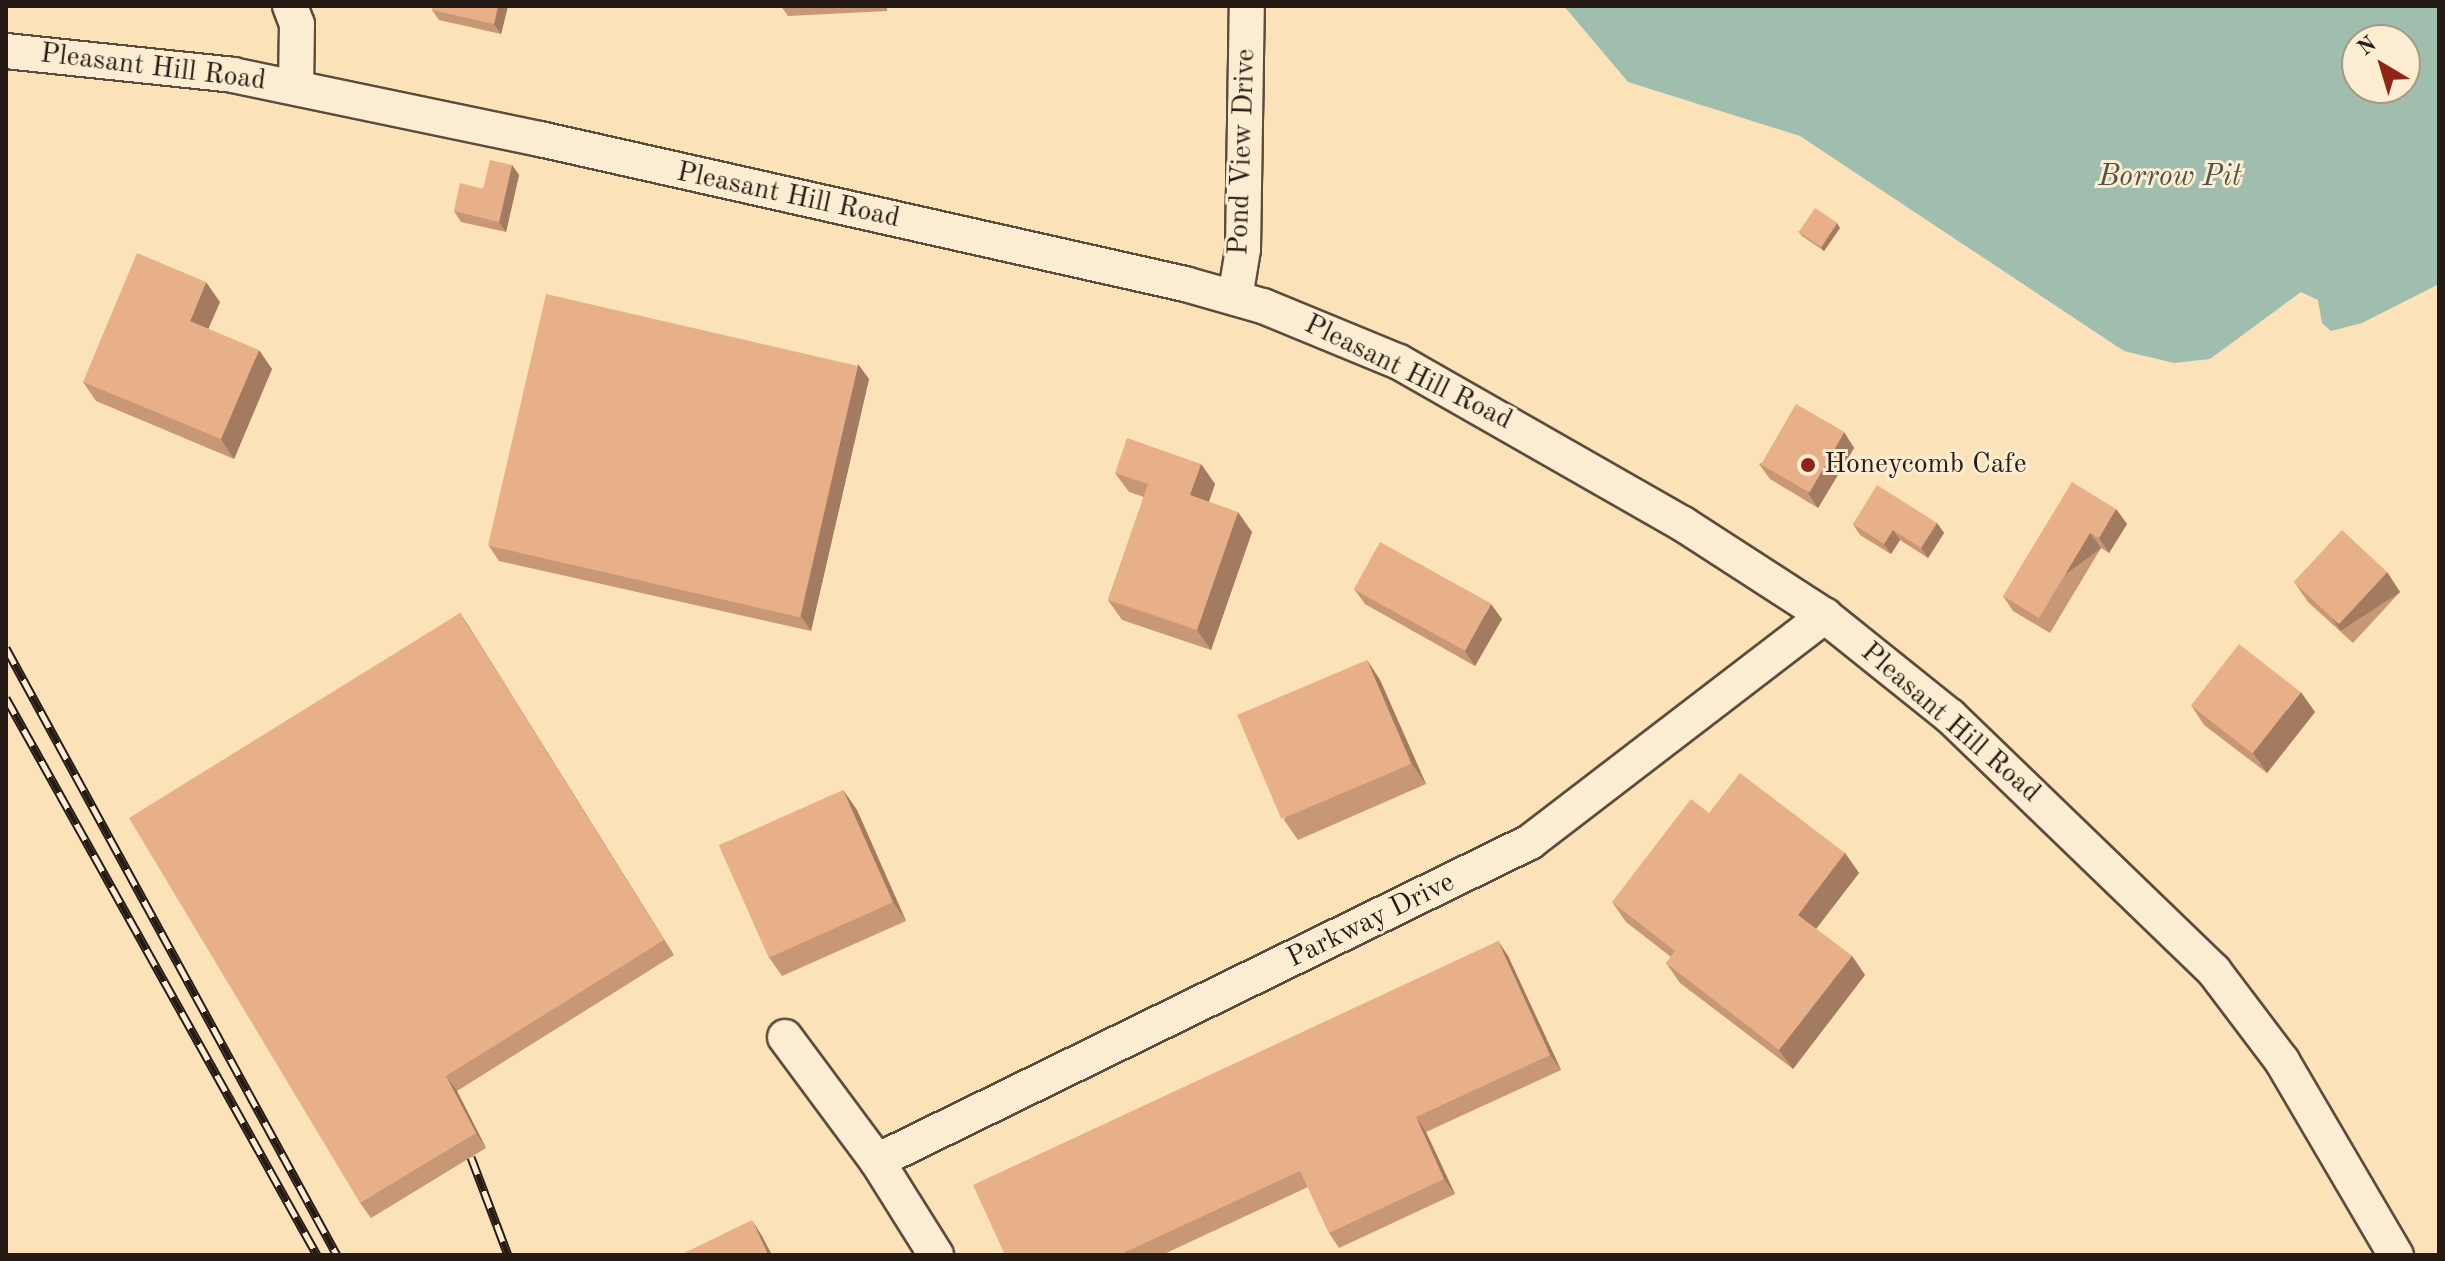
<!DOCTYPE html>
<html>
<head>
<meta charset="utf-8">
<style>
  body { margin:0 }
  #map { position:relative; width:2445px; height:1261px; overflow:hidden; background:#fbe2b8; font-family:"Old Standard TT",serif }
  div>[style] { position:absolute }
  .water>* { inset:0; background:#9fbeae }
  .roads { filter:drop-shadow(2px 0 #5b4d3d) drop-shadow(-2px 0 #5b4d3d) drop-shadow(0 2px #5b4d3d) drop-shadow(0 -2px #5b4d3d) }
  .minor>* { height:34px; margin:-17px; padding:0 17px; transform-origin:17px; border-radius:17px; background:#fcecd1 }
  .rail>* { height:9px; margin-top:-4.5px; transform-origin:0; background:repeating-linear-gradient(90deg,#fcecd1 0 18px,#261b14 0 36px); box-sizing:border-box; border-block:2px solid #261b14 }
  .wall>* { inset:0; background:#c89776 }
  .shaded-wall>* { inset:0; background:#a27b60; transform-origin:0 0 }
  .building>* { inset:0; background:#e8b089; transform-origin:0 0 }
  .dots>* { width:22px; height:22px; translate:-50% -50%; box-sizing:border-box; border:4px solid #fcecd1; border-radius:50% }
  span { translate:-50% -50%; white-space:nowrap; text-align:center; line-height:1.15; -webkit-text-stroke:6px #fcecd1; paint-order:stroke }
  .street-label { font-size:28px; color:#261b14 }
  .poi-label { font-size:28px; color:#261b14 }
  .left { translate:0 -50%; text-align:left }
  .water-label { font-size:30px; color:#50544a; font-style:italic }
  .frame { position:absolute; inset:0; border:8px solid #261b14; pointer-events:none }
  .north { position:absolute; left:2341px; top:24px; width:80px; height:80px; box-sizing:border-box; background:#fcecd1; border:2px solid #a69885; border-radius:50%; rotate:322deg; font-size:22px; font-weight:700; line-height:32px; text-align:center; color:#261b14 }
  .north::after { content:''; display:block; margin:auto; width:28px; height:36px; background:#8f2418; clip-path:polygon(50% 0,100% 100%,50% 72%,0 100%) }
</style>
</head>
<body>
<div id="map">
  <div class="water">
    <div style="clip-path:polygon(evenodd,1564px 6px,2439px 6px,2439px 284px,2362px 323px,2331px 331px,2322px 323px,2318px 300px,2301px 292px,2210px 359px,2174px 363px,2124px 351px,1800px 136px,1628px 82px,1564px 6px,2357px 40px,2405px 40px,2405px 88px,2357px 88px,2357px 40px)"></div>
  </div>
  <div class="roads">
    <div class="minor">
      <div style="left:290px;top:6px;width:19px;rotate:69deg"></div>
      <div style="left:297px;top:24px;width:62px;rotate:90.9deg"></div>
      <div style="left:6px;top:51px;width:228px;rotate:6deg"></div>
      <div style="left:233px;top:75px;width:314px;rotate:11.8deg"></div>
      <div style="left:540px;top:139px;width:661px;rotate:12.67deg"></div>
      <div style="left:1185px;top:284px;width:81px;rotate:15.8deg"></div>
      <div style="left:1263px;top:306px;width:147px;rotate:22.4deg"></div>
      <div style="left:1399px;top:362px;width:327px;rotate:29.7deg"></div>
      <div style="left:1683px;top:524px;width:169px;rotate:32.9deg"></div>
      <div style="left:1825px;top:616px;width:160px;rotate:38.7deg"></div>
      <div style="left:1950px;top:716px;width:367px;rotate:44deg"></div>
      <div style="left:2214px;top:971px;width:113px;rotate:52.9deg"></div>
      <div style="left:2282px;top:1061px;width:225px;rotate:59.6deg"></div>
      <div style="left:1235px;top:298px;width:50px;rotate:-80.7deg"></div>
      <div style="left:1243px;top:249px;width:243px;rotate:-89.1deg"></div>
      <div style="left:785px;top:1037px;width:154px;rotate:53.4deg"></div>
      <div style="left:936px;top:1255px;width:111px;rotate:-122.1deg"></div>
      <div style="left:877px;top:1161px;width:727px;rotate:-26.04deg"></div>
      <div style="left:1530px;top:842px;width:372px;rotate:-37.5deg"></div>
    </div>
  </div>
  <div class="rail">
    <div style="left:6px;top:648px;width:691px;rotate:61.4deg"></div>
    <div style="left:6px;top:698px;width:638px;rotate:60.82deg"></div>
    <div style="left:471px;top:1157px;width:105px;rotate:69.3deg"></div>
  </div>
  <div class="wall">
    <div style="clip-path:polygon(432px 6px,508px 6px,501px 34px,439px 20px,432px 10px)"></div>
    <div style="clip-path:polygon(781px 6px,887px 6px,887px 11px,788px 16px)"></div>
    <div style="clip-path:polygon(512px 165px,519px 175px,506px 232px,461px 222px,454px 211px)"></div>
    <div style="clip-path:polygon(1840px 228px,1824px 251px,1802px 236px,1798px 231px)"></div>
    <div style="clip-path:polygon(220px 302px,208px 329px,272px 369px,234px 459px,96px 401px,83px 382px)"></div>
    <div style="clip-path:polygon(869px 379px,811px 631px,499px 561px,489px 546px)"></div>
    <div style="clip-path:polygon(1844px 432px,1854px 448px,1818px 508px,1770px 479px,1759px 464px)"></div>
    <div style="clip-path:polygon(1201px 464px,1215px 484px,1209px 502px,1252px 532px,1211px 650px,1122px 620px,1108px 600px,1144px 497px,1129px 492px,1115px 473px)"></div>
    <div style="clip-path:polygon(2116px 509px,2127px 524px,2109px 553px,2101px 548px,2050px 633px,2013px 611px,2003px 596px)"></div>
    <div style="clip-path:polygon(1937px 523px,1944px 533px,1928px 558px,1900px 540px,1891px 554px,1860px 535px,1853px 524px)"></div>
    <div style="clip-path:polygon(2387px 572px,2400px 592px,2353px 643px,2308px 602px,2294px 582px)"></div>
    <div style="clip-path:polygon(1354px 589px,1502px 619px,1475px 666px,1365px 604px)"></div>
    <div style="clip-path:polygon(470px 628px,674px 955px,457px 1091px,486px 1148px,371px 1218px,360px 1203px)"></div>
    <div style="clip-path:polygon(1367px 660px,1380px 680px,1426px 784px,1298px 840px,1284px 820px)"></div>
    <div style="clip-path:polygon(2191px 705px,2315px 712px,2267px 773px,2204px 725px)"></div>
    <div style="clip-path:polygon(843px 790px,857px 810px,906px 921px,782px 976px,768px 956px)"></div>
    <div style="clip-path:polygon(1709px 813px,1845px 853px,1859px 873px,1816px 929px,1852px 956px,1865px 975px,1793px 1069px,1680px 983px,1666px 963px,1671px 957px,1626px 922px,1612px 902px)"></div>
    <div style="clip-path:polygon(1498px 941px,1508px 956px,1561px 1070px,1426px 1132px,1455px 1194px,1339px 1248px,1329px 1233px,1308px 1187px,1162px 1255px,1005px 1255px)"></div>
  </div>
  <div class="shaded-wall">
    <div style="clip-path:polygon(498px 6px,508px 6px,501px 34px,494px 24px)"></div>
    <div style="clip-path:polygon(512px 165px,519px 175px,506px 232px,499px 222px)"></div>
    <div style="clip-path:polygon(1837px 223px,1840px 228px,1824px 251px,1820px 246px)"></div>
    <div style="clip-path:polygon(206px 282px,220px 302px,203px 341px,190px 321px)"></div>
    <div style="clip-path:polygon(259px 350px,272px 369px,234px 459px,221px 439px)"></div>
    <div style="clip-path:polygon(858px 364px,869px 379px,811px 631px,801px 616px)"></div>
    <div style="clip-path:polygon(1844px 432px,1854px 448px,1818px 508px,1808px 493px)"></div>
    <div style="clip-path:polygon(1201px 464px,1215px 484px,1204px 515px,1190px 495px)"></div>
    <div style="clip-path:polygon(2116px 509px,2127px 524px,2109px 553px,2099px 538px)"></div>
    <div style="clip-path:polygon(1238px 512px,1252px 532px,1211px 650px,1197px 630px)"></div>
    <div style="clip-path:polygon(1937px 523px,1944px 533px,1928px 558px,1921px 548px)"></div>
    <div style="clip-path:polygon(1893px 530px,1900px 540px,1891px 554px,1884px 544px)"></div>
    <div style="left:2090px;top:533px;width:19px;height:99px;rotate:54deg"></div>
    <div style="left:2387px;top:572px;width:24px;height:71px;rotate:57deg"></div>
    <div style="clip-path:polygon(1491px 604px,1502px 619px,1475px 666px,1465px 651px)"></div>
    <div style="left:460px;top:613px;width:18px;height:385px;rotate:56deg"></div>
    <div style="clip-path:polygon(1367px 660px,1380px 680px,1426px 784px,1412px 764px)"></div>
    <div style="clip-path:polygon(2301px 692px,2315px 712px,2267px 773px,2253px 753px)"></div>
    <div style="clip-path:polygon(843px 790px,857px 810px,906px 921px,893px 902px)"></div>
    <div style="clip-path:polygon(1845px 853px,1859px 873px,1812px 934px,1798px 915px)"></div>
    <div style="clip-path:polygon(1498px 941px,1508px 956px,1561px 1070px,1550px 1055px)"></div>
    <div style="clip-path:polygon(1852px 956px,1865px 975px,1793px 1069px,1779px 1050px)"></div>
    <div style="clip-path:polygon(446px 1076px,457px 1091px,486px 1148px,476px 1133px)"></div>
    <div style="clip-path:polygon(1416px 1117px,1426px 1132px,1455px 1194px,1444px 1179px)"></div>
    <div style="clip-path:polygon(752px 1220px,762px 1236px,772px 1255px,768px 1255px)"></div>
  </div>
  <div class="building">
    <div style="clip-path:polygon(432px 6px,498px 6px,494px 24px,432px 10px)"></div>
    <div style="clip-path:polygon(490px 160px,512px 165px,499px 222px,454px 211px,460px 183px,483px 189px)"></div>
    <div style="left:1815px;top:208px;width:27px;height:29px;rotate:34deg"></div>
    <div style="clip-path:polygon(137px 253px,206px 282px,190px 321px,259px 350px,221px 439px,83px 382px)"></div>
    <div style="left:546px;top:294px;width:320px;height:258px;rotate:13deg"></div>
    <div style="left:1796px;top:404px;width:56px;height:70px;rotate:30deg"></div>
    <div style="clip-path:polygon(1127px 438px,1201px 464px,1190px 495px,1238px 512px,1197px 630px,1108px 600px,1148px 484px,1115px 473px)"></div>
    <div style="clip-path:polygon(2072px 482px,2116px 509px,2099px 538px,2090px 533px,2039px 618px,2003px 596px)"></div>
    <div style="clip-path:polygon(1877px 485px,1937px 523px,1921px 548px,1893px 530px,1884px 544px,1853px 524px)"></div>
    <div style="left:2342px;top:530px;width:62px;height:71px;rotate:43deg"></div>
    <div style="left:1380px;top:542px;width:127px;height:54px;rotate:29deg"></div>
    <div style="clip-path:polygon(460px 613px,664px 940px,446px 1076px,476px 1133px,360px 1203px,129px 818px)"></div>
    <div style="left:2239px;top:644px;width:78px;height:78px;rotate:38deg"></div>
    <div style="left:1367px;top:660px;width:113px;height:141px;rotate:67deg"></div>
    <div style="clip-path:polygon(1740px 773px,1845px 853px,1798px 915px,1852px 956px,1779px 1050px,1666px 963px,1675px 951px,1612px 902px,1691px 799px,1709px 813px)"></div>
    <div style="left:843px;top:790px;width:123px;height:136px;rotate:66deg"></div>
    <div style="clip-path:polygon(1498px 941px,1550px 1055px,1416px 1117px,1444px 1179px,1329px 1233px,1300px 1171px,1119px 1255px,1005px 1255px,973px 1185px)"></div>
    <div style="clip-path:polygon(752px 1220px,768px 1255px,680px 1255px)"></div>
  </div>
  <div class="dots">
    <div style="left:1808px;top:465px;background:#8f2418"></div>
  </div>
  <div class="street-label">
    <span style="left:153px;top:68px;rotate:7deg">Pleasant Hill Road</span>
    <span style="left:1243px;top:152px;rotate:-88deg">Pond View Drive</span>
    <span style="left:788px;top:196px;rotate:12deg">Pleasant Hill Road</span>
    <span style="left:1408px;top:373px;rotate:26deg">Pleasant Hill Road</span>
    <span style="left:1950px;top:723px;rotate:41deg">Pleasant Hill Road</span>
    <span style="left:1371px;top:921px;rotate:-26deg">Parkway Drive</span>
  </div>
  <div class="poi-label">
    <span class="left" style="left:1824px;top:465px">Honeycomb Cafe</span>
  </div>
  <div class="water-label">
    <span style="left:2170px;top:177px">Borrow Pit</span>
  </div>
  <div class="frame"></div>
  <div class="north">N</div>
</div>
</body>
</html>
